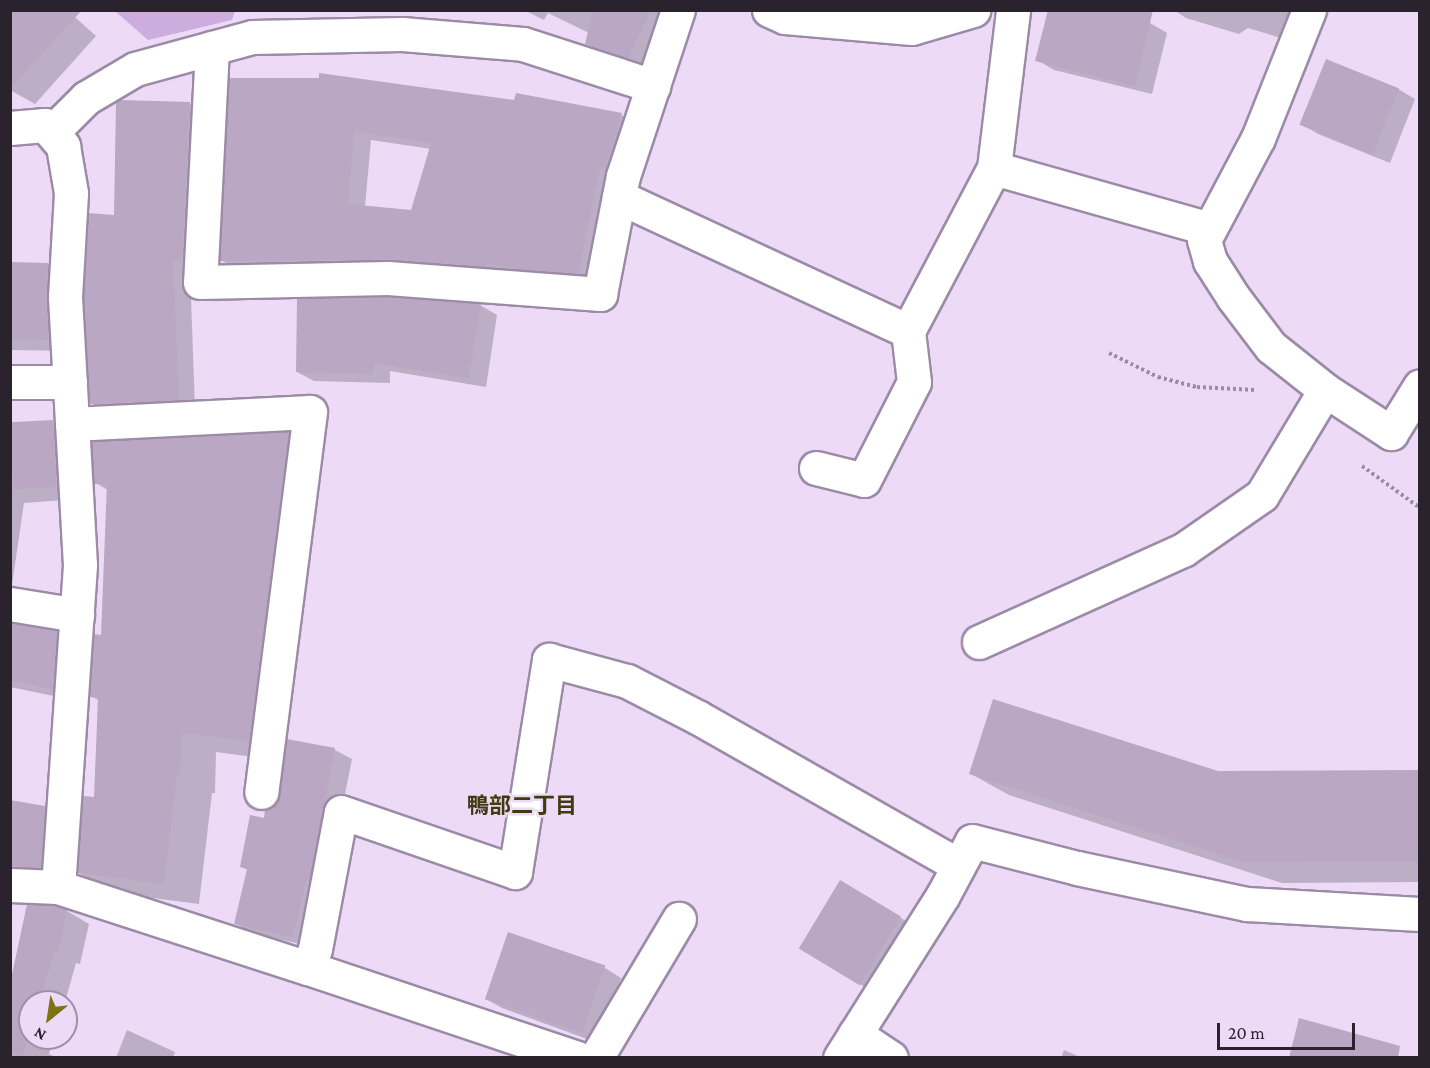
<!DOCTYPE html>
<html>
<head>
<meta charset="utf-8">
<style>
  body { margin:0 }
  #map { position:relative; width:1430px; height:1068px; overflow:hidden; background:#ecdaf7; font-family:"Crimson Pro","Noto Sans JP",serif }
  div>[style] { position:absolute }
  .green>* { inset:0; background:#ccadde }
  .shadow>* { inset:0; background:#0003 }
  .building>* { inset:0; background:#b9a7c3; transform-origin:0 0 }
  .path>* { height:4px; margin-top:-2px; transform-origin:0; background:repeating-linear-gradient(90deg,#9a8da2 0 3px,transparent 0 6px) }
  .roads { filter:drop-shadow(2px 0 #9c8ba6) drop-shadow(-2px 0 #9c8ba6) drop-shadow(0 2px #9c8ba6) drop-shadow(0 -2px #9c8ba6) }
  .minor>* { height:33px; margin:-16.5px; padding:0 16.5px; transform-origin:16.5px; border-radius:16.5px; background:#fff }
  span { translate:-50% -50%; white-space:nowrap; text-align:center; line-height:1.15; -webkit-text-stroke:5px #ecdaf7; paint-order:stroke }
  .neighbourhood-label { font-size:22px; color:#3f3b11; font-weight:700 }
  .frame { position:absolute; inset:0; border:12px solid #2a232e; pointer-events:none }
  .north { position:absolute; left:18px; top:990px; width:60px; height:60px; box-sizing:border-box; background:#ecdaf7; border:2px solid #9e91a7; border-radius:50%; rotate:210deg; font-size:16px; font-weight:700; line-height:24px; text-align:center; color:#2a232e }
  .north::after { content:''; display:block; margin:auto; width:21px; height:27px; background:#7d7315; clip-path:polygon(50% 0,100% 100%,50% 72%,0 100%) }
  .scale { position:absolute; left:1217px; top:1023px; width:138px; height:27px; box-sizing:border-box; border:3px solid #2a232e; border-top:0; padding-left:8px; font-size:18px; line-height:21px; white-space:nowrap; color:#2a232e; -webkit-text-stroke:4px #ecdaf7; paint-order:stroke }
</style>
</head>
<body>
<div id="map">
  <div class="green">
    <div style="clip-path:polygon(115px 11px,235px 11px,232px 20px,148px 40px)"></div>
  </div>
  <div class="shadow">
    <div style="clip-path:polygon(10px 10px,67px 10px,96px 36px,35px 104px,10px 90px)"></div>
    <div style="clip-path:polygon(524px 10px,672px 10px,645px 67px,603px 53px,587px 44px,589px 33px,548px 13px,544px 20px)"></div>
    <div style="clip-path:polygon(1097px 10px,1150px 23px,1167px 33px,1152px 94px,1054px 70px,1037px 60px)"></div>
    <div style="clip-path:polygon(1174px 10px,1292px 10px,1284px 39px,1248px 28px,1239px 34px,1186px 18px)"></div>
    <div style="clip-path:polygon(evenodd,231px 79px,621px 115px,638px 124px,595px 282px,238px 270px,221px 260px,231px 79px,371px 140px,431px 149px,413px 211px,365px 207px,371px 140px)"></div>
    <div style="clip-path:polygon(1398px 89px,1415px 99px,1390px 163px,1318px 134px,1302px 124px)"></div>
    <div style="clip-path:polygon(120px 102px,190px 104px,207px 113px,190px 270px,195px 409px,108px 413px,91px 403px,116px 216px)"></div>
    <div style="clip-path:polygon(10px 263px,48px 264px,69px 276px,69px 351px,10px 350px)"></div>
    <div style="clip-path:polygon(480px 305px,497px 315px,486px 387px,390px 371px,390px 383px,314px 381px,297px 372px)"></div>
    <div style="clip-path:polygon(53px 422px,74px 434px,77px 499px,24px 503px,10px 598px,10px 425px)"></div>
    <div style="clip-path:polygon(288px 433px,323px 454px,286px 741px,335px 750px,352px 759px,326px 889px,309px 946px,252px 933px,235px 923px,248px 870px,242px 867px,265px 820px,278px 804px,285px 761px,216px 752px,215px 793px,212px 793px,199px 904px,114px 893px,79px 873px,96px 799px,100px 701px,91px 696px,102px 637px,109px 491px,96px 483px)"></div>
    <div style="clip-path:polygon(10px 625px,56px 632px,77px 644px,73px 700px,10px 687px)"></div>
    <div style="clip-path:polygon(1420px 772px,1420px 882px,1282px 883px,1009px 795px,971px 774px)"></div>
    <div style="clip-path:polygon(10px 802px,44px 808px,65px 820px,61px 879px,10px 882px)"></div>
    <div style="clip-path:polygon(858px 891px,917px 928px,876px 994px,800px 947px)"></div>
    <div style="clip-path:polygon(67px 911px,89px 924px,80px 964px,76px 963px,65px 1002px,30px 1002px,30px 1038px,54px 1038px,49px 1054px,58px 1058px,10px 1058px,10px 975px,14px 976px)"></div>
    <div style="clip-path:polygon(509px 934px,605px 968px,621px 978px,598px 1043px,502px 1008px,486px 999px)"></div>
    <div style="clip-path:polygon(127px 1030px,175px 1052px,173px 1058px,116px 1058px)"></div>
    <div style="clip-path:polygon(1064px 1050px,1082px 1058px,1061px 1058px)"></div>
  </div>
  <div class="building">
    <div style="clip-path:polygon(10px 10px,82px 10px,10px 89px)"></div>
    <div style="clip-path:polygon(593px 10px,651px 10px,628px 58px,585px 44px)"></div>
    <div style="clip-path:polygon(1048px 10px,1153px 10px,1135px 86px,1035px 61px)"></div>
    <div style="left:1326px;top:59px;width:79px;height:71px;rotate:22deg"></div>
    <div style="clip-path:polygon(evenodd,319px 73px,514px 100px,516px 93px,622px 113px,605px 169px,600px 168px,578px 274px,512px 269px,487px 263px,486px 267px,389px 259px,220px 261px,229px 78px,319px 78px,319px 73px,354px 131px,431px 143px,411px 210px,348px 204px,354px 131px)"></div>
    <div style="clip-path:polygon(119px 100px,190px 102px,182px 261px,173px 261px,179px 400px,90px 404px,84px 297px,89px 213px,114px 215px,116px 102px)"></div>
    <div style="clip-path:polygon(10px 262px,48px 263px,46px 298px,49px 340px,10px 339px)"></div>
    <div style="clip-path:polygon(387px 297px,481px 304px,469px 378px,374px 363px,373px 374px,296px 372px,297px 299px)"></div>
    <div style="left:53px;top:420px;width:67px;height:43px;rotate:87deg"></div>
    <div style="clip-path:polygon(289px 432px,249px 741px,182px 733px,180px 774px,177px 774px,164px 884px,78px 873px,83px 796px,94px 797px,98px 698px,90px 697px,94px 634px,101px 635px,107px 483px,94px 484px,92px 442px)"></div>
    <div style="clip-path:polygon(10px 623px,57px 631px,53px 689px,10px 680px)"></div>
    <div style="clip-path:polygon(993px 699px,1218px 771px,1419px 770px,1419px 861px,1243px 862px,969px 774px)"></div>
    <div style="clip-path:polygon(287px 739px,335px 748px,309px 881px,306px 880px,293px 937px,234px 924px,247px 869px,240px 867px,250px 815px,264px 818px,265px 810px,276px 803px)"></div>
    <div style="clip-path:polygon(10px 800px,45px 806px,41px 868px,10px 866px)"></div>
    <div style="left:840px;top:880px;width:71px;height:80px;rotate:31deg"></div>
    <div style="clip-path:polygon(27px 904px,55px 906px,67px 910px,58px 953px,54px 952px,39px 1002px,30px 1002px,30px 1032px,23px 1056px,10px 1052px,10px 984px)"></div>
    <div style="left:508px;top:932px;width:103px;height:71px;rotate:19deg"></div>
    <div style="clip-path:polygon(1299px 1018px,1400px 1046px,1398px 1058px,1289px 1058px)"></div>
  </div>
  <div class="path">
    <div style="left:1109px;top:353px;width:55px;rotate:26.1deg"></div>
    <div style="left:1158px;top:377px;width:40px;rotate:14.4deg"></div>
    <div style="left:1197px;top:387px;width:59px;rotate:2.9deg"></div>
    <div style="left:1362px;top:466px;width:72px;rotate:35.9deg"></div>
  </div>
  <div class="roads">
    <div class="minor">
      <div style="left:769px;top:10px;width:17px;rotate:24deg"></div>
      <div style="left:785px;top:17px;width:127px;rotate:5deg"></div>
      <div style="left:912px;top:28px;width:64px;rotate:-16.4deg"></div>
      <div style="left:1309px;top:10px;width:138px;rotate:111.7deg"></div>
      <div style="left:1258px;top:138px;width:115px;rotate:117.9deg"></div>
      <div style="left:1204px;top:240px;width:22px;rotate:74deg"></div>
      <div style="left:1210px;top:261px;width:43px;rotate:57.4deg"></div>
      <div style="left:1233px;top:297px;width:63px;rotate:52.8deg"></div>
      <div style="left:1271px;top:347px;width:69px;rotate:38.5deg"></div>
      <div style="left:1325px;top:390px;width:79px;rotate:33.1deg"></div>
      <div style="left:1391px;top:433px;width:55px;rotate:-58.3deg"></div>
      <div style="left:212px;top:48px;width:234px;rotate:92.9deg"></div>
      <div style="left:200px;top:282px;width:188px;rotate:-1.2deg"></div>
      <div style="left:388px;top:278px;width:213px;rotate:4.3deg"></div>
      <div style="left:600px;top:294px;width:120px;rotate:-79deg"></div>
      <div style="left:623px;top:176px;width:175px;rotate:-71.7deg"></div>
      <div style="left:10px;top:128px;width:35px;rotate:-5deg"></div>
      <div style="left:45px;top:125px;width:28px;rotate:49deg"></div>
      <div style="left:63px;top:146px;width:48px;rotate:80.3deg"></div>
      <div style="left:71px;top:193px;width:104px;rotate:93.3deg"></div>
      <div style="left:65px;top:297px;width:268px;rotate:86.8deg"></div>
      <div style="left:80px;top:565px;width:323px;rotate:93.9deg"></div>
      <div style="left:52px;top:132px;width:48px;rotate:-45deg"></div>
      <div style="left:86px;top:98px;width:57px;rotate:-30.6deg"></div>
      <div style="left:135px;top:69px;width:121px;rotate:-15.3deg"></div>
      <div style="left:252px;top:37px;width:150px;rotate:-1.1deg"></div>
      <div style="left:402px;top:34px;width:121px;rotate:4.7deg"></div>
      <div style="left:523px;top:44px;width:137px;rotate:17.9deg"></div>
      <div style="left:994px;top:168px;width:223px;rotate:15.8deg"></div>
      <div style="left:619px;top:197px;width:319px;rotate:24.9deg"></div>
      <div style="left:908px;top:331px;width:184px;rotate:-62.2deg"></div>
      <div style="left:994px;top:168px;width:159px;rotate:-83.1deg"></div>
      <div style="left:10px;top:382px;width:60px"></div>
      <div style="left:72px;top:424px;width:238px;rotate:-2.9deg"></div>
      <div style="left:310px;top:412px;width:383px;rotate:97.3deg"></div>
      <div style="left:816px;top:468px;width:49px;rotate:14deg"></div>
      <div style="left:864px;top:480px;width:110px;rotate:-63deg"></div>
      <div style="left:914px;top:382px;width:51px;rotate:-96.7deg"></div>
      <div style="left:10px;top:604px;width:68px;rotate:9.3deg"></div>
      <div style="left:979px;top:642px;width:224px;rotate:-24.3deg"></div>
      <div style="left:1183px;top:550px;width:96px;rotate:-34.8deg"></div>
      <div style="left:1262px;top:495px;width:122px;rotate:-59deg"></div>
      <div style="left:10px;top:885px;width:48px;rotate:2.4deg"></div>
      <div style="left:58px;top:887px;width:263px;rotate:18deg"></div>
      <div style="left:855px;top:1034px;width:43px;rotate:33.7deg"></div>
      <div style="left:577px;top:1058px;width:284px;rotate:-161.5deg"></div>
      <div style="left:308px;top:968px;width:20px;rotate:-70deg"></div>
      <div style="left:315px;top:949px;width:139px;rotate:-79.3deg"></div>
      <div style="left:341px;top:812px;width:184px;rotate:19deg"></div>
      <div style="left:515px;top:872px;width:215px;rotate:-80.9deg"></div>
      <div style="left:549px;top:660px;width:81px;rotate:15.1deg"></div>
      <div style="left:627px;top:681px;width:81px;rotate:27.2deg"></div>
      <div style="left:699px;top:718px;width:298px;rotate:29.6deg"></div>
      <div style="left:596px;top:1058px;width:162px;rotate:-59.2deg"></div>
      <div style="left:840px;top:1058px;width:193px;rotate:-57.7deg"></div>
      <div style="left:943px;top:895px;width:61px;rotate:-61.8deg"></div>
      <div style="left:972px;top:841px;width:108px;rotate:14.4deg"></div>
      <div style="left:1077px;top:868px;width:174px;rotate:12deg"></div>
      <div style="left:1247px;top:904px;width:173px;rotate:3.3deg"></div>
    </div>
  </div>
  <div class="neighbourhood-label">
    <span style="left:522px;top:806px">鴨部二丁目</span>
  </div>
  <div class="frame"></div>
  <div class="north">N</div>
  <div class="scale">20 m</div>
</div>
</body>
</html>
